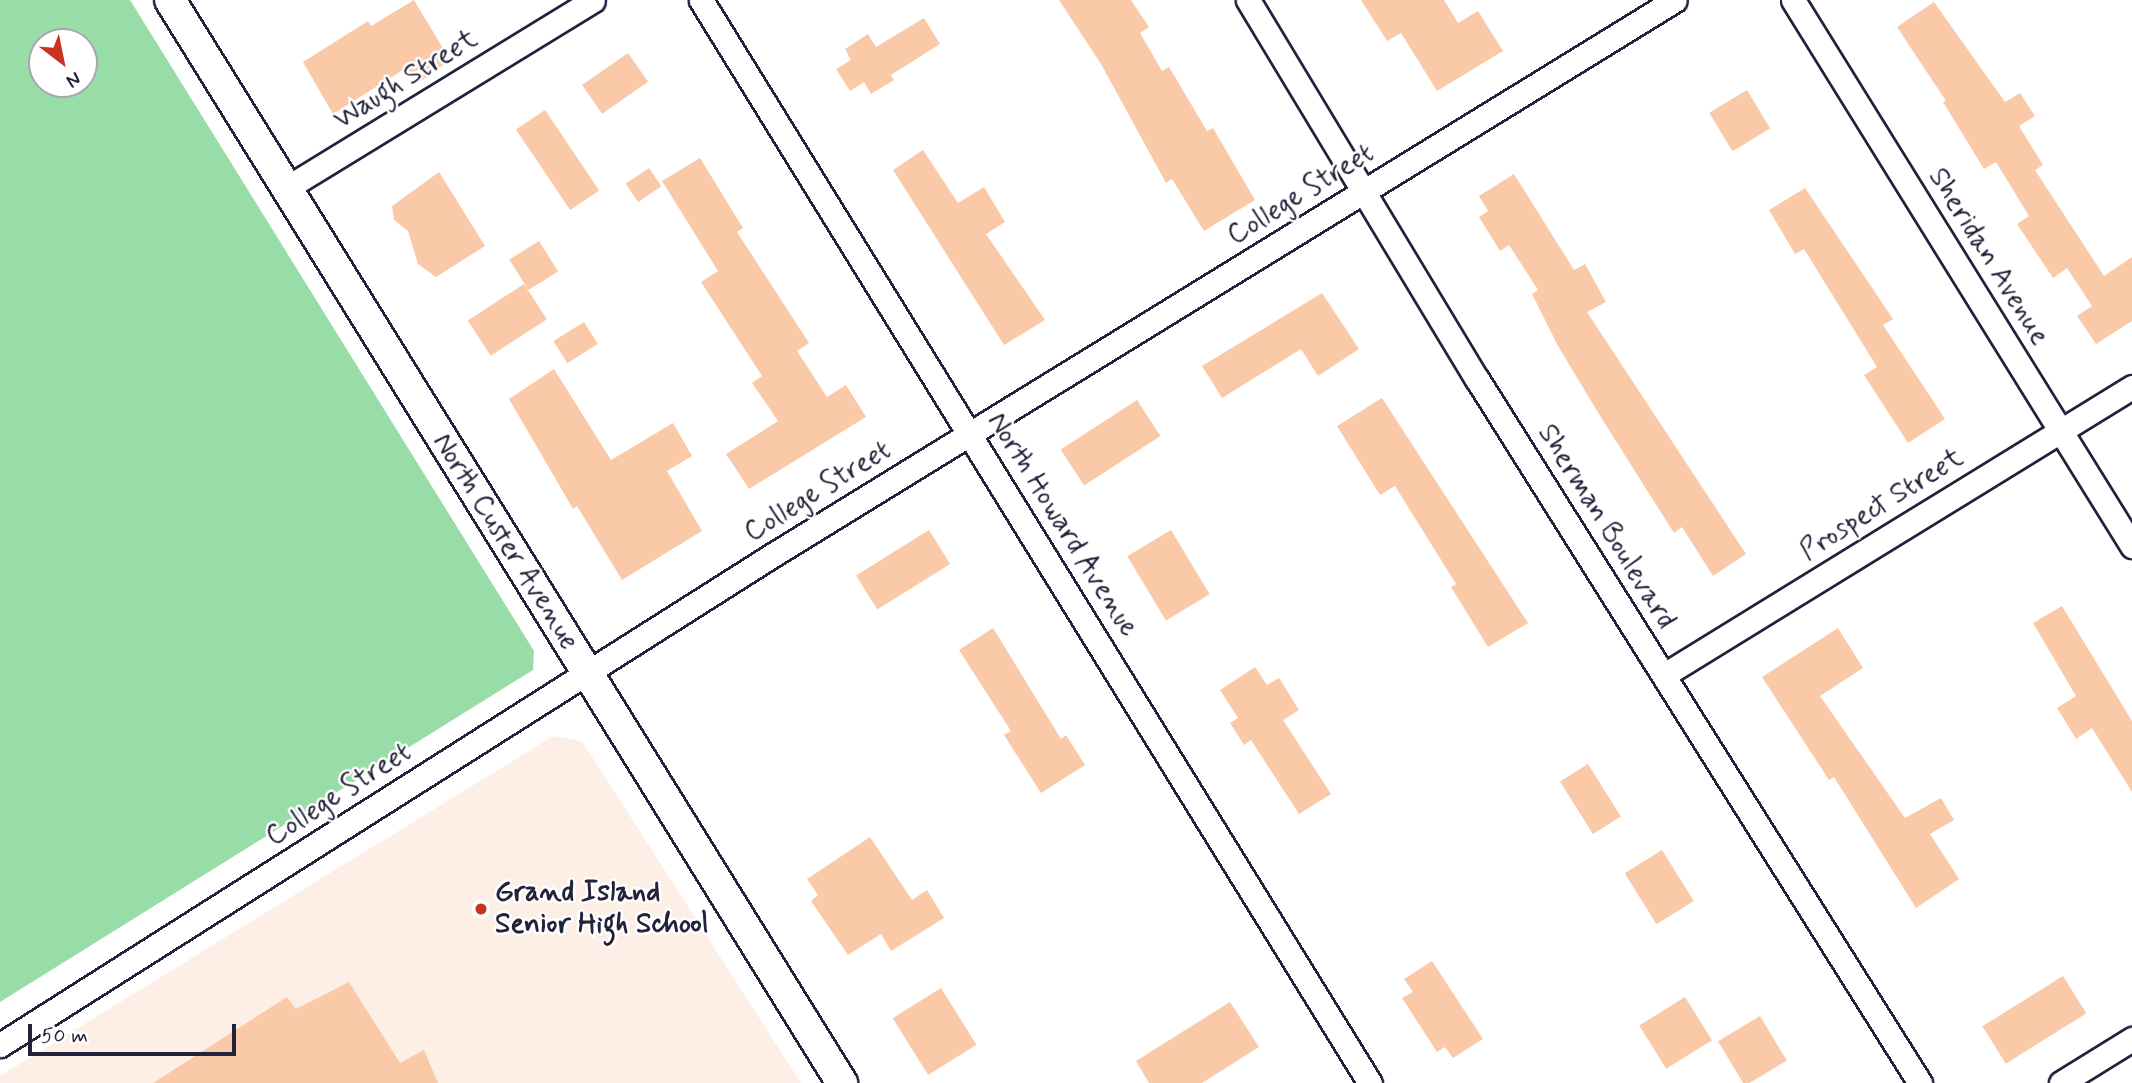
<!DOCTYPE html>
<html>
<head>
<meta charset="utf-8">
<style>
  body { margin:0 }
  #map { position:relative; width:2132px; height:1083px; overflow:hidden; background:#fff; font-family:Mynerve,sans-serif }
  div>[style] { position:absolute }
  .built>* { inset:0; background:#fdefe5 }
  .green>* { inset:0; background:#98dca7 }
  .building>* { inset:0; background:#f9c9a8; transform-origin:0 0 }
  .roads { filter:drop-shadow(2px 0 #22223b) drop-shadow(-2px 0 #22223b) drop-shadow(0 2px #22223b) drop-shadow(0 -2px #22223b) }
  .minor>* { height:23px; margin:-11.5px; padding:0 11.5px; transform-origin:11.5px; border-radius:11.5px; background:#fff }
  .tertiary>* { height:30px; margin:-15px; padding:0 15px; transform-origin:15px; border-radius:15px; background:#fff }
  .dots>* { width:19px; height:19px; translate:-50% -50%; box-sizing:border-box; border:4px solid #fff; border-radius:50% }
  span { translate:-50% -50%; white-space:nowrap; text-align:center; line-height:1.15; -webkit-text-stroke:5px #fff; paint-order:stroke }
  .street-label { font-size:28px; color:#22223b }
  .poi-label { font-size:28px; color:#22223b; font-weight:700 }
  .left { translate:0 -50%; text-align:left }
  .north { position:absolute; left:28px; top:28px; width:70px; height:70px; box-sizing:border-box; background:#fff; border:2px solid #a7a7b1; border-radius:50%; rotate:148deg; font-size:19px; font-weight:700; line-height:28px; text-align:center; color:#22223b }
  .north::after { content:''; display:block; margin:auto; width:24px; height:32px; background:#c8321e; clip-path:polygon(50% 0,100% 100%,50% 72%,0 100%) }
  .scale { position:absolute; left:28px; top:1024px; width:208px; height:32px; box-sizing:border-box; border:4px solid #22223b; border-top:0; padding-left:9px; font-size:21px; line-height:24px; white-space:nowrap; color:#22223b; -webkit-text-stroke:5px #fff; paint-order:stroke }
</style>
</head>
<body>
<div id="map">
  <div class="built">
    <div style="clip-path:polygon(553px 736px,582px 741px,801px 1083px,0 1083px,0 1076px)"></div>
  </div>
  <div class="green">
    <div style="clip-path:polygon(evenodd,0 0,130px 0,534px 651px,533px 670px,0 1002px,0 0,42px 42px,84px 42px,84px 84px,42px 84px,42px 42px)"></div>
  </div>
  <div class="building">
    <div style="clip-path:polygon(414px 0,450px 60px,417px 84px,406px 68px,333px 114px,303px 62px,368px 21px,371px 26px)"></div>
    <div style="clip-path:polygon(1059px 0,1131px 0,1149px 27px,1140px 33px,1162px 71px,1169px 67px,1207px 131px,1213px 128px,1255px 200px,1204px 231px,1172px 179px,1166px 183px,1101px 64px)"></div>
    <div style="clip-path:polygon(1361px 0,1444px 0,1458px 23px,1478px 11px,1503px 51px,1437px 91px,1401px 33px,1387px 41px)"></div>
    <div style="clip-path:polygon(1934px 2px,2005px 102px,2020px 93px,2035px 116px,2019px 126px,2043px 165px,2035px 170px,2104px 276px,2132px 257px,2132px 321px,2096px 344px,2077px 316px,2092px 306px,2067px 268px,2053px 278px,2017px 224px,2029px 216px,1996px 162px,1984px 169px,1943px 102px,1946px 101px,1897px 27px)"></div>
    <div style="clip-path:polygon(924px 18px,940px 44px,891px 75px,894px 80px,871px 94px,864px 82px,850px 91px,836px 69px,851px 60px,845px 49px,868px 34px,876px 47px)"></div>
    <div style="left:628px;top:53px;width:35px;height:56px;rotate:55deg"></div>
    <div style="left:1747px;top:90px;width:45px;height:44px;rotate:59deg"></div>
    <div style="left:545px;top:110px;width:97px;height:35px;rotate:56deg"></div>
    <div style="clip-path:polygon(923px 150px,958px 203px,984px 187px,1005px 222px,986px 234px,1045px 320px,1004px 345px,893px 170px)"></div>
    <div style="clip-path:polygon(700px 158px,743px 228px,737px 232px,809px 343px,797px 351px,827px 397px,846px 385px,866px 417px,749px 489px,726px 454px,778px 421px,752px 383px,762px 376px,701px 282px,718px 271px,662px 181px)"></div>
    <div style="left:649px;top:168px;width:22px;height:28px;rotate:56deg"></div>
    <div style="clip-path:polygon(439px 172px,485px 246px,436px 277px,418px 264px,408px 231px,394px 220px,392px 206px)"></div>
    <div style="clip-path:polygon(1514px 174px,1574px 270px,1585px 264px,1606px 302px,1587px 312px,1746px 554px,1713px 576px,1682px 527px,1674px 533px,1602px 419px,1558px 346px,1532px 294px,1538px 290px,1509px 245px,1500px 251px,1479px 217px,1488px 211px,1479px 196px)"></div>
    <div style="clip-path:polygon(1805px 188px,1893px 319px,1883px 325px,1945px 419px,1908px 443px,1864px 375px,1877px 367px,1804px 249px,1795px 254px,1769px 210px)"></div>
    <div style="left:539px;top:241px;width:36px;height:35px;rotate:58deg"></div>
    <div style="left:524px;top:284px;width:42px;height:67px;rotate:57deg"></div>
    <div style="clip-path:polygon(1322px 293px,1359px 349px,1318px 376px,1301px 349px,1222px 398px,1202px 366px)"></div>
    <div style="left:584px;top:322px;width:26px;height:36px;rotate:58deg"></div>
    <div style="clip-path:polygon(554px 369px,611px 460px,673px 423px,692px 456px,667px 471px,702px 531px,622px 580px,577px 506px,573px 509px,509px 399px)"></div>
    <div style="clip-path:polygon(1382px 398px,1528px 623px,1488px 647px,1451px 587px,1456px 584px,1395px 486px,1380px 495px,1337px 426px)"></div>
    <div style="left:1137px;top:400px;width:43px;height:91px;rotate:57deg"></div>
    <div style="left:929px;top:530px;width:40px;height:86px;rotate:58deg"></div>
    <div style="left:1171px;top:530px;width:75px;height:51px;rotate:59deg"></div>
    <div style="clip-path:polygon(2062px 606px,2132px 721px,2132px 792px,2092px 728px,2076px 739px,2057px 708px,2076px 696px,2033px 623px)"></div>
    <div style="clip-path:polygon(993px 628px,1061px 739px,1066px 735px,1085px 765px,1041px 793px,1004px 735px,1011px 731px,959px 650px)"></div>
    <div style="clip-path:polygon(1838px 628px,1863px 668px,1820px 696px,1905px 818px,1941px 798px,1954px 820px,1930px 834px,1959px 879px,1916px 908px,1834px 777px,1829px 780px,1762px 677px)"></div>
    <div style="clip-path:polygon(1255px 667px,1267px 685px,1279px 678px,1299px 710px,1283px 720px,1331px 794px,1299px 814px,1251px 740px,1244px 745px,1230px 723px,1238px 718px,1220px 690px)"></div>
    <div style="left:1588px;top:764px;width:62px;height:33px;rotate:58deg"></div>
    <div style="clip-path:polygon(870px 837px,912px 900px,927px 890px,944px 918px,891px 951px,881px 934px,848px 955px,811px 901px,818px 895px,807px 879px)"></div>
    <div style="left:1662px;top:850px;width:60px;height:44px;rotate:58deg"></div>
    <div style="clip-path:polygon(1432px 961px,1483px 1039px,1453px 1058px,1445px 1047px,1437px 1052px,1402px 998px,1413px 992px,1404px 979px)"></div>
    <div style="left:2063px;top:976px;width:44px;height:95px;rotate:58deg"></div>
    <div style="clip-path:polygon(349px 982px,400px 1063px,424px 1050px,438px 1083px,153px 1083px,287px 997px,296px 1009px)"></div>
    <div style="left:941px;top:988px;width:67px;height:57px;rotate:58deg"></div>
    <div style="left:1685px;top:997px;width:51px;height:54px;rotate:58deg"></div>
    <div style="clip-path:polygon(1230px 1002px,1259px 1047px,1202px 1083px,1149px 1083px,1136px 1061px)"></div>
    <div style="left:1760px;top:1016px;width:52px;height:49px;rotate:59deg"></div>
  </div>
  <div class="roads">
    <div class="minor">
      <div style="left:701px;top:0;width:1273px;rotate:58.3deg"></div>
      <div style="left:1248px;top:0;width:443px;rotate:58.9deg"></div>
      <div style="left:1477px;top:379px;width:832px;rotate:57.82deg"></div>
      <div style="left:1793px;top:0;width:643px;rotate:58.16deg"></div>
      <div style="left:285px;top:189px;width:361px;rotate:-31.5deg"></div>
      <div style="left:1664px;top:675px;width:550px;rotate:-31.61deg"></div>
      <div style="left:0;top:1045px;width:919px;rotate:-32.38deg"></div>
      <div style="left:776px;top:553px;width:1055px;rotate:-31.6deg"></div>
      <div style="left:2061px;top:1083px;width:84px;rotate:-31.8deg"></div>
    </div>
    <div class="tertiary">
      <div style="left:170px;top:0;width:1275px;rotate:58.18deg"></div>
    </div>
  </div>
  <div class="dots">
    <div style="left:481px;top:909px;background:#c8321e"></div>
  </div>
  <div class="street-label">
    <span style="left:406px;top:80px;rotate:-32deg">Waugh Street</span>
    <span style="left:1301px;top:195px;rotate:-32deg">College Street</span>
    <span style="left:1988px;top:257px;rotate:58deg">Sheridan Avenue</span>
    <span style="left:818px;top:492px;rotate:-32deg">College Street</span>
    <span style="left:1882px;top:505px;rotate:-32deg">Prospect Street</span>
    <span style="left:1062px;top:525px;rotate:58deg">North Howard Avenue</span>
    <span style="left:1606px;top:527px;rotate:58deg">Sherman Boulevard</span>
    <span style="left:505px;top:542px;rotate:58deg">North Custer Avenue</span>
    <span style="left:339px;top:795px;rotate:-33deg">College Street</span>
  </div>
  <div class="poi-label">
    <span class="left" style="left:495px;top:909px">Grand Island<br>Senior High School</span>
  </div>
  <div class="north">N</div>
  <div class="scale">50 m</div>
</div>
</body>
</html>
